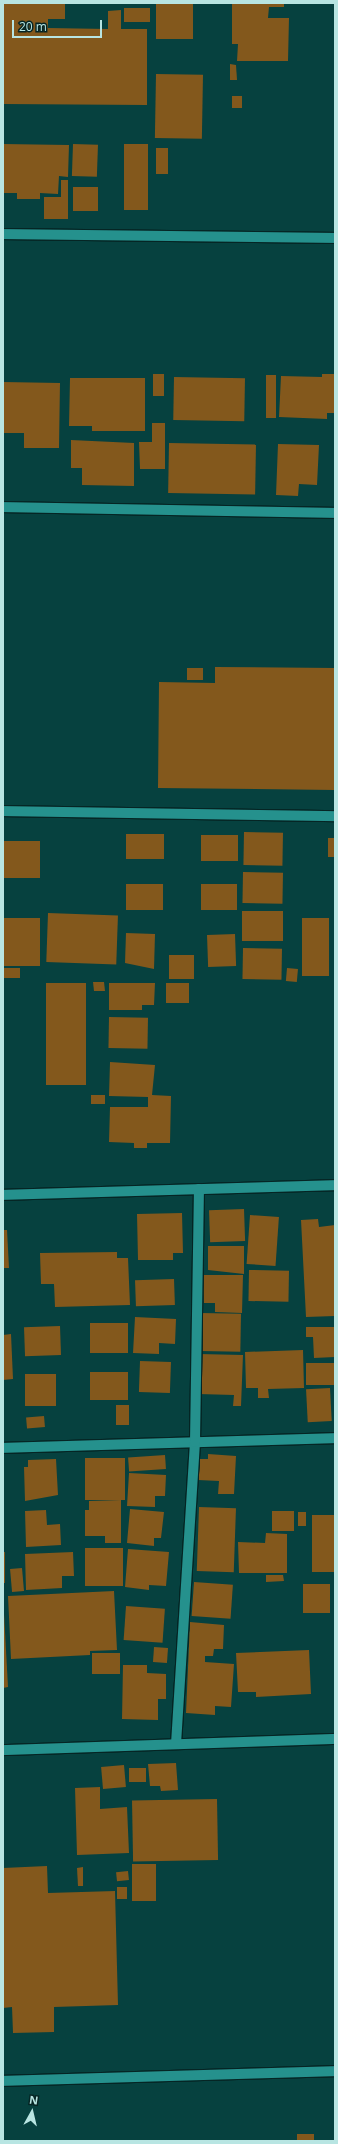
<!DOCTYPE html>
<html>
<head>
<meta charset="utf-8">
<style>
  body { margin:0 }
  #map { position:relative; width:338px; height:2144px; overflow:hidden; background:#06413f; font-family:"Open Sans",sans-serif }
  div>[style] { position:absolute }
  .building>* { inset:0; background:#83581c; transform-origin:0 0 }
  .roads { filter:drop-shadow(1px 0 #052524) drop-shadow(-1px 0 #052524) drop-shadow(0 1px #052524) drop-shadow(0 -1px #052524) }
  .street>* { height:10px; margin:-5px; padding:0 5px; transform-origin:5px; border-radius:5px; background:#25918d }
  .secondary>* { height:10px; margin:-5px; padding:0 5px; transform-origin:5px; border-radius:5px; background:#25918d }
  span { translate:-50% -50%; white-space:nowrap; text-align:center; line-height:1.15; -webkit-text-stroke:3px #052524; paint-order:stroke }
  .frame { position:absolute; inset:0; border:4px solid #b8e5e2; pointer-events:none }
  .north { position:absolute; left:12px; top:2092px; width:40px; height:40px; -webkit-text-stroke:3px #052524; paint-order:stroke; rotate:8deg; font-size:11px; font-weight:700; line-height:16px; text-align:center; color:#b8e5e2 }
  .north::after { content:''; display:block; margin:auto; width:14px; height:18px; background:#b8e5e2; clip-path:polygon(50% 0,100% 100%,50% 72%,0 100%) }
  .scale { position:absolute; left:12px; top:20px; width:90px; height:18px; box-sizing:border-box; border:2px solid #b8e5e2; border-top:0; padding-left:5px; font-size:12px; line-height:14px; white-space:nowrap; color:#b8e5e2; -webkit-text-stroke:3px #052524; paint-order:stroke }
</style>
</head>
<body>
<div id="map">
  <div class="building">
    <div style="clip-path:polygon(3px 3px,65px 3px,65px 19px,48px 19px,48px 28px,108px 29px,108px 11px,121px 10px,121px 29px,147px 29px,147px 105px,3px 104px)"></div>
    <div style="left:156px;top:3px;width:37px;height:36px"></div>
    <div style="clip-path:polygon(232px 3px,284px 3px,284px 7px,269px 7px,268px 18px,289px 18px,288px 61px,237px 61px,238px 44px,232px 44px)"></div>
    <div style="left:150px;top:8px;width:14px;height:26px;rotate:90deg"></div>
    <div style="clip-path:polygon(230px 64px,236px 65px,237px 80px,230px 80px)"></div>
    <div style="left:156px;top:74px;width:47px;height:64px;rotate:1deg"></div>
    <div style="left:232px;top:96px;width:10px;height:12px"></div>
    <div style="clip-path:polygon(3px 144px,69px 145px,68px 177px,59px 176px,58px 194px,40px 193px,40px 199px,17px 199px,17px 193px,3px 193px)"></div>
    <div style="left:73px;top:144px;width:25px;height:32px;rotate:2deg"></div>
    <div style="left:124px;top:144px;width:24px;height:66px"></div>
    <div style="left:156px;top:148px;width:12px;height:26px"></div>
    <div style="clip-path:polygon(61px 180px,68px 180px,68px 219px,44px 219px,44px 197px,61px 197px)"></div>
    <div style="left:73px;top:187px;width:25px;height:24px"></div>
    <div style="left:153px;top:374px;width:11px;height:22px"></div>
    <div style="clip-path:polygon(322px 374px,335px 374px,335px 413px,327px 413px,327px 419px,279px 417px,281px 376px,322px 377px)"></div>
    <div style="left:266px;top:375px;width:10px;height:43px"></div>
    <div style="left:174px;top:377px;width:71px;height:43px;rotate:1deg"></div>
    <div style="clip-path:polygon(70px 378px,145px 378px,145px 431px,92px 431px,92px 426px,69px 426px)"></div>
    <div style="clip-path:polygon(3px 382px,60px 383px,59px 448px,24px 448px,24px 433px,3px 433px)"></div>
    <div style="clip-path:polygon(152px 423px,165px 423px,165px 469px,140px 469px,139px 442px,152px 442px)"></div>
    <div style="clip-path:polygon(71px 440px,134px 443px,134px 486px,82px 485px,82px 468px,71px 468px)"></div>
    <div style="left:169px;top:443px;width:87px;height:50px;rotate:1deg"></div>
    <div style="clip-path:polygon(278px 444px,319px 445px,317px 485px,299px 484px,298px 496px,276px 495px)"></div>
    <div style="clip-path:polygon(215px 667px,335px 668px,335px 790px,158px 788px,159px 682px,215px 683px)"></div>
    <div style="left:187px;top:668px;width:16px;height:12px"></div>
    <div style="left:244px;top:832px;width:39px;height:33px;rotate:1deg"></div>
    <div style="left:126px;top:834px;width:38px;height:25px"></div>
    <div style="left:201px;top:835px;width:37px;height:26px"></div>
    <div style="left:328px;top:838px;width:7px;height:19px"></div>
    <div style="left:3px;top:841px;width:37px;height:37px"></div>
    <div style="left:243px;top:872px;width:40px;height:31px;rotate:1deg"></div>
    <div style="left:126px;top:884px;width:37px;height:26px"></div>
    <div style="left:201px;top:884px;width:36px;height:26px"></div>
    <div style="left:242px;top:911px;width:41px;height:30px"></div>
    <div style="left:48px;top:913px;width:70px;height:49px;rotate:2deg"></div>
    <div style="left:3px;top:918px;width:37px;height:48px"></div>
    <div style="left:302px;top:918px;width:27px;height:58px"></div>
    <div style="clip-path:polygon(126px 933px,155px 934px,154px 969px,125px 963px)"></div>
    <div style="left:235px;top:934px;width:32px;height:28px;rotate:88deg"></div>
    <div style="left:243px;top:948px;width:39px;height:31px;rotate:1deg"></div>
    <div style="left:169px;top:955px;width:25px;height:24px"></div>
    <div style="left:3px;top:968px;width:17px;height:10px"></div>
    <div style="left:287px;top:968px;width:11px;height:13px;rotate:5deg"></div>
    <div style="clip-path:polygon(93px 982px,104px 982px,105px 991px,94px 991px)"></div>
    <div style="left:46px;top:983px;width:40px;height:102px"></div>
    <div style="clip-path:polygon(109px 983px,155px 983px,154px 1005px,142px 1005px,142px 1010px,109px 1010px)"></div>
    <div style="left:166px;top:983px;width:23px;height:20px"></div>
    <div style="left:109px;top:1017px;width:39px;height:31px;rotate:1deg"></div>
    <div style="clip-path:polygon(110px 1062px,155px 1065px,152px 1095px,171px 1096px,170px 1143px,147px 1143px,147px 1148px,134px 1148px,134px 1143px,109px 1142px,110px 1107px,148px 1107px,148px 1097px,109px 1096px)"></div>
    <div style="left:91px;top:1095px;width:14px;height:9px"></div>
    <div style="left:244px;top:1209px;width:32px;height:35px;rotate:88deg"></div>
    <div style="clip-path:polygon(182px 1213px,183px 1253px,173px 1253px,173px 1260px,138px 1260px,137px 1214px)"></div>
    <div style="left:250px;top:1215px;width:29px;height:49px;rotate:4deg"></div>
    <div style="clip-path:polygon(318px 1219px,319px 1227px,335px 1225px,335px 1316px,306px 1317px,301px 1220px)"></div>
    <div style="clip-path:polygon(3px 1230px,7px 1230px,9px 1268px,3px 1268px)"></div>
    <div style="clip-path:polygon(208px 1246px,244px 1246px,244px 1274px,208px 1270px)"></div>
    <div style="clip-path:polygon(117px 1252px,117px 1258px,128px 1258px,130px 1305px,55px 1307px,54px 1284px,41px 1284px,40px 1253px)"></div>
    <div style="left:249px;top:1270px;width:40px;height:31px;rotate:1deg"></div>
    <div style="clip-path:polygon(202px 1275px,243px 1275px,242px 1313px,215px 1312px,215px 1303px,204px 1303px)"></div>
    <div style="left:174px;top:1279px;width:26px;height:39px;rotate:88deg"></div>
    <div style="left:201px;top:1313px;width:40px;height:38px;rotate:1deg"></div>
    <div style="clip-path:polygon(135px 1317px,176px 1319px,175px 1344px,159px 1343px,159px 1354px,133px 1353px)"></div>
    <div style="left:128px;top:1323px;width:30px;height:38px;rotate:90deg"></div>
    <div style="left:60px;top:1326px;width:29px;height:36px;rotate:88deg"></div>
    <div style="clip-path:polygon(306px 1327px,335px 1327px,335px 1357px,314px 1358px,313px 1337px,306px 1337px)"></div>
    <div style="clip-path:polygon(11px 1334px,13px 1379px,3px 1380px,3px 1335px)"></div>
    <div style="clip-path:polygon(303px 1350px,304px 1388px,268px 1389px,269px 1398px,258px 1398px,258px 1388px,246px 1388px,245px 1352px)"></div>
    <div style="clip-path:polygon(199px 1354px,243px 1355px,241px 1406px,233px 1406px,234px 1395px,198px 1394px)"></div>
    <div style="left:140px;top:1361px;width:31px;height:31px;rotate:2deg"></div>
    <div style="left:335px;top:1363px;width:22px;height:29px;rotate:90deg"></div>
    <div style="left:90px;top:1372px;width:38px;height:28px"></div>
    <div style="left:25px;top:1374px;width:31px;height:32px"></div>
    <div style="left:330px;top:1388px;width:33px;height:24px;rotate:87deg"></div>
    <div style="left:116px;top:1405px;width:13px;height:20px"></div>
    <div style="left:44px;top:1416px;width:11px;height:18px;rotate:85deg"></div>
    <div style="clip-path:polygon(208px 1454px,236px 1456px,234px 1494px,218px 1494px,219px 1481px,198px 1480px,200px 1459px,208px 1459px)"></div>
    <div style="left:165px;top:1455px;width:14px;height:37px;rotate:86deg"></div>
    <div style="left:85px;top:1458px;width:40px;height:42px"></div>
    <div style="clip-path:polygon(56px 1459px,58px 1495px,25px 1501px,24px 1467px,28px 1467px,28px 1460px)"></div>
    <div style="clip-path:polygon(129px 1473px,166px 1475px,165px 1496px,155px 1496px,155px 1507px,127px 1506px)"></div>
    <div style="clip-path:polygon(121px 1500px,121px 1543px,105px 1543px,105px 1536px,85px 1536px,85px 1510px,89px 1510px,89px 1501px)"></div>
    <div style="left:199px;top:1507px;width:37px;height:64px;rotate:2deg"></div>
    <div style="clip-path:polygon(130px 1509px,164px 1512px,161px 1538px,154px 1538px,154px 1546px,127px 1543px)"></div>
    <div style="clip-path:polygon(46px 1510px,47px 1525px,60px 1524px,61px 1545px,26px 1547px,25px 1511px)"></div>
    <div style="left:272px;top:1511px;width:22px;height:20px"></div>
    <div style="left:298px;top:1512px;width:8px;height:14px"></div>
    <div style="left:335px;top:1515px;width:57px;height:23px;rotate:90deg"></div>
    <div style="clip-path:polygon(266px 1533px,287px 1534px,287px 1573px,239px 1573px,238px 1542px,265px 1543px)"></div>
    <div style="left:123px;top:1548px;width:38px;height:38px;rotate:90deg"></div>
    <div style="clip-path:polygon(128px 1549px,169px 1552px,166px 1586px,149px 1585px,149px 1590px,125px 1587px)"></div>
    <div style="left:3px;top:1552px;width:2px;height:31px"></div>
    <div style="clip-path:polygon(73px 1552px,74px 1576px,62px 1576px,62px 1588px,26px 1590px,25px 1554px)"></div>
    <div style="left:22px;top:1568px;width:23px;height:12px;rotate:85deg"></div>
    <div style="clip-path:polygon(266px 1575px,283px 1575px,284px 1581px,266px 1582px)"></div>
    <div style="left:194px;top:1582px;width:39px;height:34px;rotate:4deg"></div>
    <div style="left:303px;top:1584px;width:27px;height:29px"></div>
    <div style="clip-path:polygon(114px 1591px,117px 1650px,90px 1651px,90px 1655px,11px 1659px,8px 1596px)"></div>
    <div style="clip-path:polygon(3px 1595px,8px 1687px,3px 1688px)"></div>
    <div style="left:126px;top:1606px;width:39px;height:34px;rotate:4deg"></div>
    <div style="clip-path:polygon(190px 1622px,224px 1625px,223px 1649px,214px 1649px,213px 1656px,205px 1656px,205px 1662px,234px 1664px,231px 1707px,215px 1706px,215px 1715px,186px 1713px)"></div>
    <div style="left:168px;top:1648px;width:15px;height:14px;rotate:94deg"></div>
    <div style="clip-path:polygon(309px 1650px,311px 1694px,256px 1697px,256px 1692px,238px 1692px,236px 1653px)"></div>
    <div style="left:120px;top:1653px;width:21px;height:28px;rotate:90deg"></div>
    <div style="clip-path:polygon(123px 1665px,147px 1665px,147px 1673px,166px 1674px,166px 1699px,158px 1699px,158px 1720px,122px 1719px)"></div>
    <div style="clip-path:polygon(176px 1763px,178px 1790px,161px 1791px,160px 1786px,150px 1786px,148px 1764px)"></div>
    <div style="left:124px;top:1765px;width:22px;height:23px;rotate:85deg"></div>
    <div style="left:146px;top:1768px;width:14px;height:17px;rotate:90deg"></div>
    <div style="clip-path:polygon(100px 1787px,100px 1809px,127px 1807px,129px 1853px,77px 1855px,75px 1788px)"></div>
    <div style="left:217px;top:1799px;width:61px;height:85px;rotate:89deg"></div>
    <div style="left:132px;top:1864px;width:24px;height:37px"></div>
    <div style="clip-path:polygon(47px 1866px,48px 1893px,115px 1891px,118px 2005px,54px 2007px,54px 2032px,13px 2033px,12px 2007px,3px 2008px,3px 1868px)"></div>
    <div style="clip-path:polygon(83px 1867px,83px 1886px,78px 1886px,77px 1868px)"></div>
    <div style="left:128px;top:1871px;width:9px;height:12px;rotate:84deg"></div>
    <div style="left:117px;top:1887px;width:10px;height:12px"></div>
    <div style="left:297px;top:2134px;width:17px;height:7px"></div>
  </div>
  <div class="roads">
    <div class="street">
      <div style="left:3px;top:234px;width:332px;rotate:0.7deg"></div>
      <div style="left:3px;top:507px;width:332px;rotate:1deg"></div>
      <div style="left:3px;top:811px;width:332px;rotate:0.9deg"></div>
      <div style="left:3px;top:1448px;width:332px;rotate:-1.7deg"></div>
      <div style="left:176px;top:1744px;width:303px;rotate:-86.4deg"></div>
      <div style="left:195px;top:1442px;width:253px;rotate:-89.1deg"></div>
      <div style="left:3px;top:1750px;width:332px;rotate:-1.9deg"></div>
    </div>
    <div class="secondary">
      <div style="left:3px;top:1195px;width:332px;rotate:-1.7deg"></div>
      <div style="left:3px;top:2081px;width:332px;rotate:-1.7deg"></div>
    </div>
  </div>
  <div class="frame"></div>
  <div class="north">N</div>
  <div class="scale">20 m</div>
</div>
</body>
</html>
